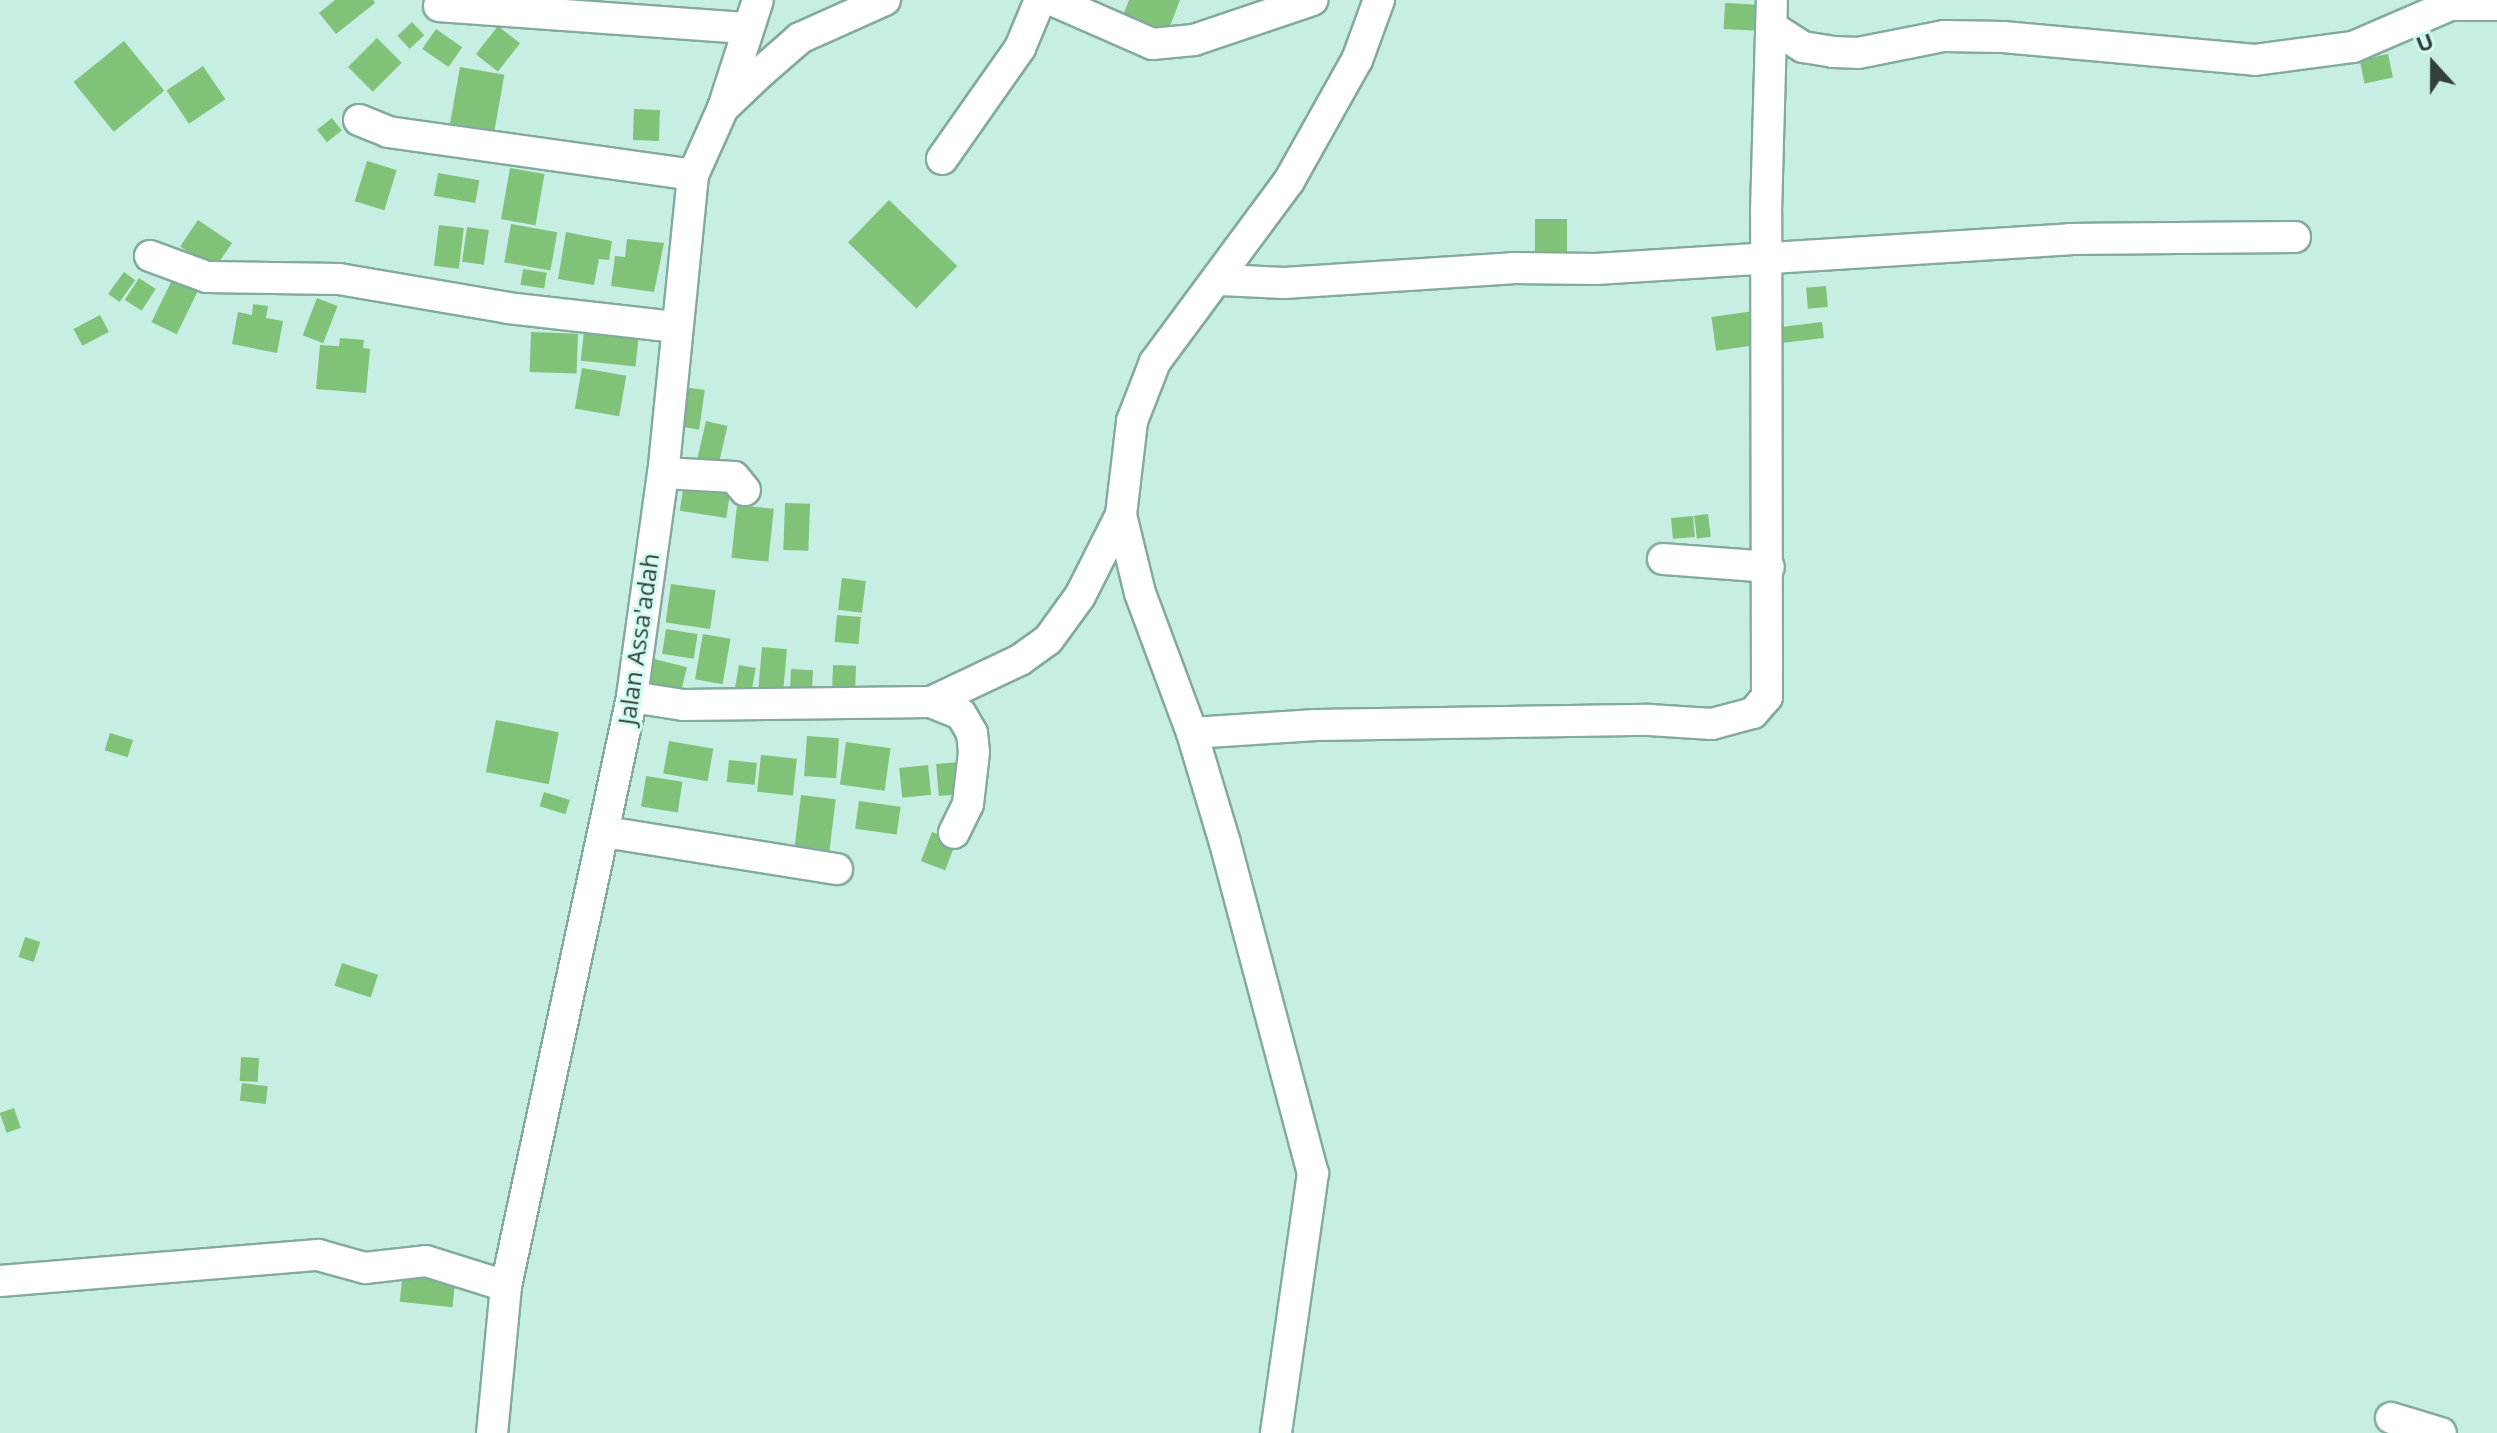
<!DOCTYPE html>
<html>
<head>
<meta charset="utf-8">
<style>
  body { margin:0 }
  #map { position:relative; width:2497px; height:1433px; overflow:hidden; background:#c7eee3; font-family:"Open Sans",sans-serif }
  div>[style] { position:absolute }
  .building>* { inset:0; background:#7fc278; transform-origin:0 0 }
  .roads { filter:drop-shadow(2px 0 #84aaa0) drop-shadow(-2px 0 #84aaa0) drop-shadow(0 2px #84aaa0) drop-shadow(0 -2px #84aaa0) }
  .minor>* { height:30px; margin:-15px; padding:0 15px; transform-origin:15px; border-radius:15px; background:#fff }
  span { translate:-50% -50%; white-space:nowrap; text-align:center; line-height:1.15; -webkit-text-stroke:6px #d4fbf1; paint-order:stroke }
  .street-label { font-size:24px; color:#31403c }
  .north { position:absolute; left:2393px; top:24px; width:80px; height:80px; -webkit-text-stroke:6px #d4fbf1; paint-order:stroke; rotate:339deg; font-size:22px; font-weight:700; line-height:32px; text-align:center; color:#31403c }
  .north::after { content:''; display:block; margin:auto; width:28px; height:36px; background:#31403c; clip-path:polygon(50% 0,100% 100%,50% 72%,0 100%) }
</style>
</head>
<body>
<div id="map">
  <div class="building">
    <div style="clip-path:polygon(335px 0,373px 0,375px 3px,336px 34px,319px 13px)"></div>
    <div style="clip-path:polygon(1129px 0,1180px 0,1168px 31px,1123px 15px)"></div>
    <div style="left:1725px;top:3px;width:39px;height:26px;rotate:3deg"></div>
    <div style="left:412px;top:22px;width:18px;height:20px;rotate:47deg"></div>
    <div style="left:498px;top:26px;width:28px;height:36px;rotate:38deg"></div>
    <div style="left:436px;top:29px;width:32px;height:24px;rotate:35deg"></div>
    <div style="left:377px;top:38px;width:35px;height:41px;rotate:45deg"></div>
    <div style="left:124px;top:41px;width:64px;height:65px;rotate:51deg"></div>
    <div style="left:2388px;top:54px;width:24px;height:29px;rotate:78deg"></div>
    <div style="left:203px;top:66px;width:40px;height:44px;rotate:56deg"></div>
    <div style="left:460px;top:67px;width:45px;height:57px;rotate:10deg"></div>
    <div style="left:634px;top:109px;width:26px;height:31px;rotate:2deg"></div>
    <div style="left:332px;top:118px;width:16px;height:19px;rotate:52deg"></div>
    <div style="left:367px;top:161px;width:31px;height:42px;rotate:17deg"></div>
    <div style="left:510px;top:168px;width:35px;height:52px;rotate:10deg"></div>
    <div style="left:438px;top:173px;width:42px;height:23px;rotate:10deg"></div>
    <div style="left:889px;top:200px;width:95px;height:59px;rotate:44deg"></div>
    <div style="left:1535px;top:219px;width:32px;height:37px"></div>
    <div style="left:198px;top:220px;width:41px;height:32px;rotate:34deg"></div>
    <div style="left:511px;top:224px;width:47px;height:39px;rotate:10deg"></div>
    <div style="left:439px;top:225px;width:25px;height:41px;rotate:7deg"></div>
    <div style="left:467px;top:227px;width:22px;height:35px;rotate:8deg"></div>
    <div style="clip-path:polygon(566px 232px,612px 241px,609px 260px,599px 259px,594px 285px,558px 279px)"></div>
    <div style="clip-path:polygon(627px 239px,664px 243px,654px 292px,611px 286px,615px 256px,625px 257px)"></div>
    <div style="left:523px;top:269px;width:24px;height:16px;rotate:9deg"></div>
    <div style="left:124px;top:272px;width:14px;height:27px;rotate:36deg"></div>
    <div style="left:139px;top:278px;width:20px;height:26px;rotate:33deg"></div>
    <div style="left:173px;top:278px;width:28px;height:49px;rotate:26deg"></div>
    <div style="left:1826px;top:286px;width:21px;height:20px;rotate:85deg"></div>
    <div style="left:317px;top:298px;width:22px;height:40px;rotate:21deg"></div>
    <div style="clip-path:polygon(253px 304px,268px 306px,266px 318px,283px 321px,277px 353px,232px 344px,238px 312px,252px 315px)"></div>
    <div style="left:1754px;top:311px;width:34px;height:43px;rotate:82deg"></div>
    <div style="left:100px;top:315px;width:19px;height:30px;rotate:62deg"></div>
    <div style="left:585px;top:321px;width:55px;height:40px;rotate:6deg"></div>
    <div style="left:1822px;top:322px;width:16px;height:43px;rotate:83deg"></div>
    <div style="left:531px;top:332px;width:47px;height:40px;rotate:2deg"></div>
    <div style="clip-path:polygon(340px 338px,364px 340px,363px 348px,370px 349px,366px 393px,316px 389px,320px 345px,339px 346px)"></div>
    <div style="left:582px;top:368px;width:45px;height:41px;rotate:10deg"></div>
    <div style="left:677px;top:386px;width:28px;height:40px;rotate:8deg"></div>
    <div style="left:706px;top:421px;width:22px;height:40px;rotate:13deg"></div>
    <div style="left:684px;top:484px;width:47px;height:27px;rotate:9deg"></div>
    <div style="left:785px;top:503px;width:25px;height:47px;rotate:2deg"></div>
    <div style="left:737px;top:505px;width:37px;height:53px;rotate:6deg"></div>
    <div style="left:1708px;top:514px;width:23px;height:14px;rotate:83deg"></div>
    <div style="left:1693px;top:516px;width:21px;height:22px;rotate:85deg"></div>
    <div style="left:842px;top:578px;width:24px;height:32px;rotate:7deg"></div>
    <div style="left:671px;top:584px;width:45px;height:39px;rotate:8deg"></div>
    <div style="left:837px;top:615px;width:24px;height:27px;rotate:5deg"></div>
    <div style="left:666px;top:629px;width:32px;height:25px;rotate:9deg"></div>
    <div style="left:703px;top:634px;width:28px;height:46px;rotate:10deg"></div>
    <div style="left:762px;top:647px;width:25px;height:43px;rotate:5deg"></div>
    <div style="left:654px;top:659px;width:34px;height:35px;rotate:14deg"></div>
    <div style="left:739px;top:665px;width:17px;height:30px;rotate:10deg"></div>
    <div style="left:833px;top:665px;width:23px;height:25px;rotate:2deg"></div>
    <div style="left:791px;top:669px;width:22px;height:29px;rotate:3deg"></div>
    <div style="left:496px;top:720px;width:64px;height:53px;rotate:11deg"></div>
    <div style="left:110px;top:733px;width:24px;height:18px;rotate:17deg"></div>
    <div style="left:807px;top:736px;width:32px;height:40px;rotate:4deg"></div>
    <div style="left:669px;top:741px;width:45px;height:33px;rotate:10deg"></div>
    <div style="left:846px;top:742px;width:45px;height:43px;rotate:8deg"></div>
    <div style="left:761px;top:755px;width:36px;height:37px;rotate:6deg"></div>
    <div style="left:729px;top:760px;width:28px;height:22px;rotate:6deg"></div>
    <div style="left:960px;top:762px;width:32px;height:24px;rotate:85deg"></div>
    <div style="left:928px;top:765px;width:30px;height:29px;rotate:84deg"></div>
    <div style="left:646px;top:776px;width:37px;height:31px;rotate:9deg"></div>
    <div style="left:544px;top:792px;width:27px;height:15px;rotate:17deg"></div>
    <div style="left:801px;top:795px;width:35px;height:61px;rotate:7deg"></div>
    <div style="left:859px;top:801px;width:42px;height:28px;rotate:8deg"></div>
    <div style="left:932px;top:832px;width:26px;height:31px;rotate:21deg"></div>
    <div style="left:25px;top:937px;width:16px;height:21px;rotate:18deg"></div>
    <div style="left:342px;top:963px;width:38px;height:24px;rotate:18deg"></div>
    <div style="left:241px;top:1057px;width:18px;height:24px;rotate:3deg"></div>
    <div style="left:242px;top:1083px;width:26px;height:18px;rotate:7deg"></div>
    <div style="left:14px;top:1108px;width:21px;height:15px;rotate:71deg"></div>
    <div style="left:403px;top:1271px;width:53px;height:31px;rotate:6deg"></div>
  </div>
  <div class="roads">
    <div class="minor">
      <div style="left:1052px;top:0;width:109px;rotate:23.7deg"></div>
      <div style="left:1152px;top:44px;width:42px;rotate:-5.4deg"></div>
      <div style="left:1194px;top:40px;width:125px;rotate:-18.7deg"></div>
      <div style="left:439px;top:6px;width:309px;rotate:4.1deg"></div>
      <div style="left:1772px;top:27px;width:37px;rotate:33deg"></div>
      <div style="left:1803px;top:47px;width:30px;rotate:9deg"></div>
      <div style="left:1833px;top:52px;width:25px;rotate:2deg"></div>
      <div style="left:1858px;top:53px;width:88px;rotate:-11.2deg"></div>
      <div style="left:1944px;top:36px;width:59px;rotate:1deg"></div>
      <div style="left:2003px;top:37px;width:253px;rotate:5.2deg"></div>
      <div style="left:2255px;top:60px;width:99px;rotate:-7.6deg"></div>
      <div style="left:2353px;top:47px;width:106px;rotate:-23.4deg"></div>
      <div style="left:2450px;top:5px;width:47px"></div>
      <div style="left:724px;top:105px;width:110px;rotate:-72.1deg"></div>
      <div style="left:359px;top:120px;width:31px;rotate:22deg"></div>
      <div style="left:388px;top:132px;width:308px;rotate:8deg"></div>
      <div style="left:693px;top:175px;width:300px;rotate:95.7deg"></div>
      <div style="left:663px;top:473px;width:226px;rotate:97.9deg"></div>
      <div style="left:632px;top:697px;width:602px;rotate:102.07deg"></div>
      <div style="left:506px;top:1286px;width:148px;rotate:95.4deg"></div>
      <div style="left:942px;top:159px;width:136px;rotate:-54.9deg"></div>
      <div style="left:1020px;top:48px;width:52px;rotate:-67.4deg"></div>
      <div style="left:693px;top:175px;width:73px;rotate:-65.9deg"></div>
      <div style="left:723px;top:108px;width:51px;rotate:-43.4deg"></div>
      <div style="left:760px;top:73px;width:53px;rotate:-41.2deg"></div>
      <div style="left:800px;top:38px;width:93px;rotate:-24.1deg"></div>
      <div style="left:150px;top:256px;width:61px;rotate:20.2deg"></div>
      <div style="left:207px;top:277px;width:132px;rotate:0.9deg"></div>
      <div style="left:339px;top:279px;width:171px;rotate:9.7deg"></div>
      <div style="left:508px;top:308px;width:168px;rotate:6.5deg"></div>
      <div style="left:1221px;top:280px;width:63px;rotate:2.7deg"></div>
      <div style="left:1284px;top:283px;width:229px;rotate:-3.7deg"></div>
      <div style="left:1513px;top:268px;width:83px;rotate:0.7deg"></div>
      <div style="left:1596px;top:269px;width:475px;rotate:-3.6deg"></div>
      <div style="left:2070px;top:239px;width:225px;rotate:-0.5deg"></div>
      <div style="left:663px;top:473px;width:71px;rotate:3.2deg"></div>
      <div style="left:734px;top:477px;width:17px;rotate:50deg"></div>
      <div style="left:1121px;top:515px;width:80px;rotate:76.3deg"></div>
      <div style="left:1140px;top:593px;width:149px;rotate:69.6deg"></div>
      <div style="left:1192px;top:733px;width:115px;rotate:73.3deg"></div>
      <div style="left:1225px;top:843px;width:342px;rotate:75.1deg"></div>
      <div style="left:1313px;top:1173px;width:263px;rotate:98.1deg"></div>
      <div style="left:1663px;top:559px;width:106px;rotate:4.3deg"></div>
      <div style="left:632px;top:697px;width:52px;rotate:8.9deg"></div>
      <div style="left:683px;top:705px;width:248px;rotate:-0.7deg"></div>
      <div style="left:931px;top:702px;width:32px;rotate:22deg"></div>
      <div style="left:961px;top:714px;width:22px;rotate:60deg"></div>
      <div style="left:972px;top:733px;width:19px;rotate:84deg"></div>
      <div style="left:974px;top:752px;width:52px;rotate:96.6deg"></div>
      <div style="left:968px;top:804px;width:32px;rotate:116deg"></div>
      <div style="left:931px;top:702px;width:98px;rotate:-25.3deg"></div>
      <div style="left:1020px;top:660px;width:34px;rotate:-36deg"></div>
      <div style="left:1048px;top:640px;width:54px;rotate:-54deg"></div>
      <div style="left:1080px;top:596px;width:91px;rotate:-63.2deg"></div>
      <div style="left:1121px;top:515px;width:95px;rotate:-83.3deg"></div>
      <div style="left:1132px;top:421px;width:63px;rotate:-68.7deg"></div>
      <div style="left:1155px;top:362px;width:225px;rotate:-53.5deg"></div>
      <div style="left:1289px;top:181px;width:139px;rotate:-60.7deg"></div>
      <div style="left:1357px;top:60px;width:64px;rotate:-69.9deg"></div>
      <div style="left:1192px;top:733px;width:124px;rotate:-3.7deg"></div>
      <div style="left:1316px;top:725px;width:333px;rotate:-0.9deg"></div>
      <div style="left:1649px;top:720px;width:63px;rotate:3.6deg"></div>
      <div style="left:1712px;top:724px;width:42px;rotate:-15deg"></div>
      <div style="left:1753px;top:713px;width:21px;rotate:-49deg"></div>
      <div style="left:1767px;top:697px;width:485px;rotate:-90.1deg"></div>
      <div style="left:1766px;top:212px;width:212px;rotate:-88.4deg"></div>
      <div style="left:605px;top:832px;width:235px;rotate:9.1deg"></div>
      <div style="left:0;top:1281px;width:319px;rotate:-4.7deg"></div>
      <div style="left:318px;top:1255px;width:49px;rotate:15.5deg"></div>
      <div style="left:365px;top:1268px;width:61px;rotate:-6.5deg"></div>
      <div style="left:426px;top:1261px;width:84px;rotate:17.4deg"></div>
      <div style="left:2391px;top:1418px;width:52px;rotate:16.7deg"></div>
    </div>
  </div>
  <div class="street-label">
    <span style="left:638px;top:639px;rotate:-82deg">Jalan Assa'adah</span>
  </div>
  <div class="north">U</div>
</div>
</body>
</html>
